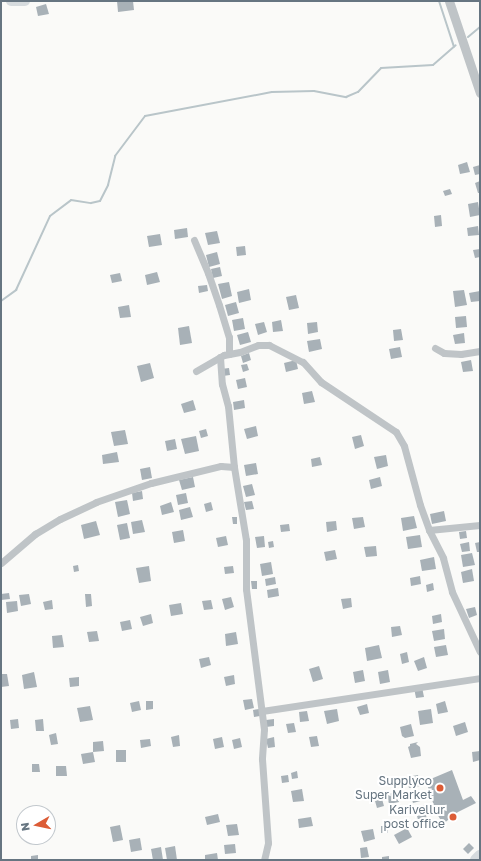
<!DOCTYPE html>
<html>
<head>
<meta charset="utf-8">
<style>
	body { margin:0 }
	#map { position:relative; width:481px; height:861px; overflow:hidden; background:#fafaf8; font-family:"Golos Text",sans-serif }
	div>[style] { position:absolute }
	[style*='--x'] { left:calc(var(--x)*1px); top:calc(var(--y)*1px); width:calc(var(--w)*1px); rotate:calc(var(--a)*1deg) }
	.stream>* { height:2px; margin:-1px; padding:0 1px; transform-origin:1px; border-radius:1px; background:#b9c5c9 }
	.building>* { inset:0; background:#a8b1b7 }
	.minor>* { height:7px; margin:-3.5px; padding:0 3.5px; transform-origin:3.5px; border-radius:3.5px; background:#bfc4c7 }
	.tertiary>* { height:9px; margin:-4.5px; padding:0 4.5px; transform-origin:4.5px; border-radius:4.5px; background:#bfc4c7 }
	.secondary>* { height:10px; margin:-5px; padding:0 5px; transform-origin:5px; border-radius:5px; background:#d6dbde }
	.trunk>* { height:12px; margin:-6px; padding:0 6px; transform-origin:6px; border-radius:6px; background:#d6dbde }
	.dots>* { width:11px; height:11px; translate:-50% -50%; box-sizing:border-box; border:2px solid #fff; border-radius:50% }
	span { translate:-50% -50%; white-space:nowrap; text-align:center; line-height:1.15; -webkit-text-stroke:4px #fff; paint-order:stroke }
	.poi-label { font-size:12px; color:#667581 }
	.right { translate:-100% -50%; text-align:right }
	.frame { position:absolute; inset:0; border:2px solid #667581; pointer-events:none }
	.north { position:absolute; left:16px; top:805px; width:40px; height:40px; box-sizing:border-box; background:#fff; border:1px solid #c2c8cd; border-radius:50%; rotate:261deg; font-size:11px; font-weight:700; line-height:16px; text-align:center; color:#667581 }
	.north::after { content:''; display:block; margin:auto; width:14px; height:18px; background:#dc5c36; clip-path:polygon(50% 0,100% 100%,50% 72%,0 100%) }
</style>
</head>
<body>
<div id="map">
	<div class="stream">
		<div style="--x:439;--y:1;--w:48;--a:71.9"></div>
		<div style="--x:468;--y:37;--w:16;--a:-40"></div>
		<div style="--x:1;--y:301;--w:19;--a:-36"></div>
		<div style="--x:16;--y:290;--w:81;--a:-65.3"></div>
		<div style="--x:50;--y:216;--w:26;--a:-37"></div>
		<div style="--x:71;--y:200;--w:20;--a:9"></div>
		<div style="--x:91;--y:203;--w:9;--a:-13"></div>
		<div style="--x:100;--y:201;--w:18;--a:-63"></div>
		<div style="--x:108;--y:185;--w:30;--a:-76"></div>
		<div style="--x:115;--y:156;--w:50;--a:-53.1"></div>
		<div style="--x:145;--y:116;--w:129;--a:-10.7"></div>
		<div style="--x:272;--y:92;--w:42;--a:-1.4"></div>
		<div style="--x:314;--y:91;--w:33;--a:11"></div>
		<div style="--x:346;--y:97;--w:13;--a:-23"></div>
		<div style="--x:358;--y:92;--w:33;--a:-46"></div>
		<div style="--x:381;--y:68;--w:52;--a:-3.3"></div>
		<div style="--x:433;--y:65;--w:30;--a:-41"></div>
	</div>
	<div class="building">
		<div style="clip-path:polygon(117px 1px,133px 1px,134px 10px,118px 12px)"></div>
		<div style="clip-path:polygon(46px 4px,49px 14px,38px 16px,36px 7px)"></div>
		<div style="clip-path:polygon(467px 162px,470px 172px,460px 174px,458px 165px)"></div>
		<div style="clip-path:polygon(480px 165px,480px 174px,475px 175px,473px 167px)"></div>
		<div style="clip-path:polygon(480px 181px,480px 193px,478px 193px,475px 183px)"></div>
		<div style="clip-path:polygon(450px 189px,452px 194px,445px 196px,443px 191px)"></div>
		<div style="clip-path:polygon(478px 202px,480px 215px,470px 217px,468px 204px)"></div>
		<div style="clip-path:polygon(441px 215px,442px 226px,435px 227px,434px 216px)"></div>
		<div style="clip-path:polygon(478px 226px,479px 235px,468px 236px,467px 228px)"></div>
		<div style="clip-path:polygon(187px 228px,188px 237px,175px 239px,174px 230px)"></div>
		<div style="clip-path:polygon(217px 231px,220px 243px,208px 245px,205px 233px)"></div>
		<div style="clip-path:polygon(160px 234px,162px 245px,149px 247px,147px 236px)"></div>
		<div style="clip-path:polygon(245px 246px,246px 255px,237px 256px,236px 247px)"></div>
		<div style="clip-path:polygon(480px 249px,480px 257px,475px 258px,473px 250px)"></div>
		<div style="clip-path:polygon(217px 252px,220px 264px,209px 267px,206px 255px)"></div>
		<div style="clip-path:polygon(220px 267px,222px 276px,213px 278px,211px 269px)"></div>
		<div style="clip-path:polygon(157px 272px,160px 282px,147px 285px,145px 275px)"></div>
		<div style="clip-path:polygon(120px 273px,122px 281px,112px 283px,110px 275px)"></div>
		<div style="clip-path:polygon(229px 282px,232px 296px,222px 299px,218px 284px)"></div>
		<div style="clip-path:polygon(207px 285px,208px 291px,199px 293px,198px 286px)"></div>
		<div style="clip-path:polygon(249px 289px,251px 300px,239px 303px,237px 292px)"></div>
		<div style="clip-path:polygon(464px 290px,467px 305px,455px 307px,453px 291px)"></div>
		<div style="clip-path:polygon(480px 291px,480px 301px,471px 302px,469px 293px)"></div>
		<div style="clip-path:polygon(296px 295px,299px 308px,289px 310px,286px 297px)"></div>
		<div style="clip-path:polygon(236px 302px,239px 313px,228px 316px,225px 305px)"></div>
		<div style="clip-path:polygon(129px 305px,131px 317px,120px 318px,118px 307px)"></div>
		<div style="clip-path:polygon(466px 316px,467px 327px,456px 328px,455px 317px)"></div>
		<div style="clip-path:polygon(243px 318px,245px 329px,234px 331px,232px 320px)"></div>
		<div style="clip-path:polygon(281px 320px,283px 331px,273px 332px,272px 322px)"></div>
		<div style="clip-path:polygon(264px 322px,267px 332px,258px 335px,255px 324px)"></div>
		<div style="clip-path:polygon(317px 322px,318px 332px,308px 334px,307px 323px)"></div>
		<div style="clip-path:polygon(189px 326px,192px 343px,180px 345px,178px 328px)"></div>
		<div style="clip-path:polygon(401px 329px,403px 340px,394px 341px,393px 330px)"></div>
		<div style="clip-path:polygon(248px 332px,251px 342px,240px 345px,237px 335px)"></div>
		<div style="clip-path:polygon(464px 333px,465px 343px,455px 344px,453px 335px)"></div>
		<div style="clip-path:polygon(320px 339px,322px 349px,309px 352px,307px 341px)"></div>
		<div style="clip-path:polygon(400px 347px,402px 357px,391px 359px,389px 349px)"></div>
		<div style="clip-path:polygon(249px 353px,251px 360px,243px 363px,241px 356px)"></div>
		<div style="clip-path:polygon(296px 360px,298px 369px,286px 372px,284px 363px)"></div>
		<div style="clip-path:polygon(471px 360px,473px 371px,463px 372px,461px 362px)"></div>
		<div style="clip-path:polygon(150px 363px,154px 378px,141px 382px,137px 366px)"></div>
		<div style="clip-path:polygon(247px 364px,249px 370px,243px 372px,241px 365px)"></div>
		<div style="clip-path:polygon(229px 368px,230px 375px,223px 376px,221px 369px)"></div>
		<div style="clip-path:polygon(245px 378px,247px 387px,238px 389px,236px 380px)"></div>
		<div style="clip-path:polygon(312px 391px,315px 402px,304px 404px,302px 393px)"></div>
		<div style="clip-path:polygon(193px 400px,196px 410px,184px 413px,181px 404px)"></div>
		<div style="clip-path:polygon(244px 400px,245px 408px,234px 410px,233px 402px)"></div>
		<div style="clip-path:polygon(256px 426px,258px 436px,247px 439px,244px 429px)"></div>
		<div style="clip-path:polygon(206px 429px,208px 436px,201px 438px,199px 431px)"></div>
		<div style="clip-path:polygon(125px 430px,128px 444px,114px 446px,111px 432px)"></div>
		<div style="clip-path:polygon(361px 435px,364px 446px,355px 449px,352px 437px)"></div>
		<div style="clip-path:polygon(196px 436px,199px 451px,185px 454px,181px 439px)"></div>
		<div style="clip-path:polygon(175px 439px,177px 449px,167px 451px,165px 441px)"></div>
		<div style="clip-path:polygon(117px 452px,119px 462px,103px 464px,102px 455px)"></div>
		<div style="clip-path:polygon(386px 455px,388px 466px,377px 469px,374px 457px)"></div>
		<div style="clip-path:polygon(320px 457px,322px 465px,312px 467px,311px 459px)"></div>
		<div style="clip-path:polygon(256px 463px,258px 474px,246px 476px,244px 465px)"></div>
		<div style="clip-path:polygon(150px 467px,152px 478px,142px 480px,140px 469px)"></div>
		<div style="clip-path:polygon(193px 477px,195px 487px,182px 490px,179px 480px)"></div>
		<div style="clip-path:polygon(380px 477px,382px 486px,371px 489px,369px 480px)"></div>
		<div style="clip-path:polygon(252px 484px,255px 495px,246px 497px,243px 486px)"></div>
		<div style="clip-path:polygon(142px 491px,143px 499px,133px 501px,132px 493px)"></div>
		<div style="clip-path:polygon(186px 493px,188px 503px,178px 505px,176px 495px)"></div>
		<div style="clip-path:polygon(127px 500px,130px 514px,118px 517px,115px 502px)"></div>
		<div style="clip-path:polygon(252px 501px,254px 509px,246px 510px,244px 502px)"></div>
		<div style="clip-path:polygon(171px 502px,174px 512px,162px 515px,160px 506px)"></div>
		<div style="clip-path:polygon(211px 502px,213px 510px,206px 512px,204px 504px)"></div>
		<div style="clip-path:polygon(190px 507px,193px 517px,181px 520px,179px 510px)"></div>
		<div style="clip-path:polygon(444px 511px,446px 521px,432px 524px,430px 514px)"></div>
		<div style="clip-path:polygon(414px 516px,417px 528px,403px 531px,401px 518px)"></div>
		<div style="clip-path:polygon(232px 517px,237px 517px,237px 524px,233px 524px)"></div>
		<div style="clip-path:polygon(363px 517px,365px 527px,354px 529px,352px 518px)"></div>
		<div style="clip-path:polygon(142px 520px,145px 532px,133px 534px,131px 522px)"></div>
		<div style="clip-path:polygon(96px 521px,100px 535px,84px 539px,81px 525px)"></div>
		<div style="clip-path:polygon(336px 521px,337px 530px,327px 532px,326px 522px)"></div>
		<div style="clip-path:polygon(127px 523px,130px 538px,120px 540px,117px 525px)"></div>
		<div style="clip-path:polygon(289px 524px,290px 531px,281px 532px,280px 525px)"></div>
		<div style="clip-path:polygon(183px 530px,185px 541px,174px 543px,172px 532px)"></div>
		<div style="clip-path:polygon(466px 531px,467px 538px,460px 539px,459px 532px)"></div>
		<div style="clip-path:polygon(420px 535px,422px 547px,408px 549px,406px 537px)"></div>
		<div style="clip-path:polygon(226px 536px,228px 545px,218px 547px,216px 538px)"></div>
		<div style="clip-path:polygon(264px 536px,265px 547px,257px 548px,255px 537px)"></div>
		<div style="clip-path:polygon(273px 541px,274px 547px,269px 548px,268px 542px)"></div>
		<div style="clip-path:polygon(469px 542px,470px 551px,462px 552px,460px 544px)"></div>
		<div style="clip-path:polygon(480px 542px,480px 552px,477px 552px,475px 543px)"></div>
		<div style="clip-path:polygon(376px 546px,377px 556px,366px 557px,364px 547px)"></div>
		<div style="clip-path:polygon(335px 550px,337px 559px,326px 561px,324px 552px)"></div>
		<div style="clip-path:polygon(472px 553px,475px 565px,463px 567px,461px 555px)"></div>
		<div style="clip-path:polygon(434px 557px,436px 569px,422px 571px,420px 560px)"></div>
		<div style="clip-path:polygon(271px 562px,273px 574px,262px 576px,260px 564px)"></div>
		<div style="clip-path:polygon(78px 565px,79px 571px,74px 572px,73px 566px)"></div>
		<div style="clip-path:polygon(149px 566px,151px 581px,139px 583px,136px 568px)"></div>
		<div style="clip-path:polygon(233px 566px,234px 573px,225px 574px,224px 567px)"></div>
		<div style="clip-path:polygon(472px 569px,474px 581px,463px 583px,461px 572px)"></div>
		<div style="clip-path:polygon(420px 576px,421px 584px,411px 586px,410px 578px)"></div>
		<div style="clip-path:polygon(275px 577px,276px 584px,266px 586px,265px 579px)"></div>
		<div style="clip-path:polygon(251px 581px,257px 581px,257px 589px,252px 589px)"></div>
		<div style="clip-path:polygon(433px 583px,434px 590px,427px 592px,426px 585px)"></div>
		<div style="clip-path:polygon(278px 588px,279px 596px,268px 598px,267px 590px)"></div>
		<div style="clip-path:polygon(9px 593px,10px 599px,1px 600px,1px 594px)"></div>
		<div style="clip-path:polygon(29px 594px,31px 604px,21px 606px,19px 595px)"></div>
		<div style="clip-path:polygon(85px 594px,91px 594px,92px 606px,86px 607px)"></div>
		<div style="clip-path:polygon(231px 597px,234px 607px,225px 610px,222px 599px)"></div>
		<div style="clip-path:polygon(351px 598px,352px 607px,343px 609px,341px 599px)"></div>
		<div style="clip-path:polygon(52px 600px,53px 609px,45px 610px,43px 602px)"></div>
		<div style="clip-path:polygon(211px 600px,213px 609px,204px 610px,202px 601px)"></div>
		<div style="clip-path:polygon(17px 601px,18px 611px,7px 613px,6px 602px)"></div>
		<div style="clip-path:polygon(181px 603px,183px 614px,171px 616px,169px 605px)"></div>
		<div style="clip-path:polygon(475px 607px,477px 615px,469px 618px,466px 609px)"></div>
		<div style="clip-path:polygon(151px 614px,153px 623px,143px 626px,140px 617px)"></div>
		<div style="clip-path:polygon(441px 614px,442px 622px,433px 624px,432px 616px)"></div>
		<div style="clip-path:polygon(130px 620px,132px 629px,122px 631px,120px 622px)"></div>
		<div style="clip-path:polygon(400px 626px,402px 635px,392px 637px,391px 627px)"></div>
		<div style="clip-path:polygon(444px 629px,445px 639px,434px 641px,432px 631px)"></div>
		<div style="clip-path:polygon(97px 631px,99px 641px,89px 642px,87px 632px)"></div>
		<div style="clip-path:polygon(236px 632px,238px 644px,226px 646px,225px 634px)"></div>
		<div style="clip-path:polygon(62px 635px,64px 647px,53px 648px,52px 636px)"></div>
		<div style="clip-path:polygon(379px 645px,382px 658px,367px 661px,365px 648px)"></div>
		<div style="clip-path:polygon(446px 645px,448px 655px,436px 657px,434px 647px)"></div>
		<div style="clip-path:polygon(407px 652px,409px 662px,402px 664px,400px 654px)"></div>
		<div style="clip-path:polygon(209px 657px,211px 665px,201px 668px,199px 659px)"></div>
		<div style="clip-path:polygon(424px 657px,427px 668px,418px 671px,414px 661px)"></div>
		<div style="clip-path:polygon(319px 666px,323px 679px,313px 682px,309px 669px)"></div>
		<div style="clip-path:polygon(363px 670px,365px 681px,355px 683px,353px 672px)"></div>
		<div style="clip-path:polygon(388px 670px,390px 682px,380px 684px,378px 672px)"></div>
		<div style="clip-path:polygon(34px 672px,37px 687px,24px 689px,22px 675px)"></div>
		<div style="clip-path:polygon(1px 674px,7px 674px,9px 686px,1px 687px)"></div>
		<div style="clip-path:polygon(234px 675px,235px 684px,226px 686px,224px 677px)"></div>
		<div style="clip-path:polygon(79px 677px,79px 686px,70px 687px,69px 678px)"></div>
		<div style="clip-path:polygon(422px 687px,424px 697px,416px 698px,414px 688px)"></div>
		<div style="clip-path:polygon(252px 699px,254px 708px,245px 710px,243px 700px)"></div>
		<div style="clip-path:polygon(139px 701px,141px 710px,132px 712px,130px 703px)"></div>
		<div style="clip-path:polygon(146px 701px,153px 701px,153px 709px,146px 710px)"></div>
		<div style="clip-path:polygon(445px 701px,448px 712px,438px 714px,436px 704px)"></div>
		<div style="clip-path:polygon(367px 704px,369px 713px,360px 715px,357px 707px)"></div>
		<div style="clip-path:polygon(90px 706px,93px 720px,80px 722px,77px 708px)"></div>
		<div style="clip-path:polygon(259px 709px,260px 716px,254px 717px,253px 710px)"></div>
		<div style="clip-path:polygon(337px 709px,339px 721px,327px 724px,324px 711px)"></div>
		<div style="clip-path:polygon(431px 709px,433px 723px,420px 725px,418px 711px)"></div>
		<div style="clip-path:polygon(307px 711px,309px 721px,300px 722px,299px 712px)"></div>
		<div style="clip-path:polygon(18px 719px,19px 728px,11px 729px,10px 720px)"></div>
		<div style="clip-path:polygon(43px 719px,44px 731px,36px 731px,35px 720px)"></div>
		<div style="clip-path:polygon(274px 719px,274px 726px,266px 727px,266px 720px)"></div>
		<div style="clip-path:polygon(465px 722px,468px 732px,456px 736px,453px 726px)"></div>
		<div style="clip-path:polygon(294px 723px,296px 732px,288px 733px,286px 724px)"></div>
		<div style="clip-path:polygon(411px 724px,414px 736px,405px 738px,402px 736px,400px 727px)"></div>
		<div style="clip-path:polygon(56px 733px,58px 744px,51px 745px,49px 735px)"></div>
		<div style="clip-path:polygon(179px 735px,180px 746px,173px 747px,171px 737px)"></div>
		<div style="clip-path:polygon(317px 736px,319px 746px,311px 747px,309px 737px)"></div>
		<div style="clip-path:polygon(222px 737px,224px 747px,215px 749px,213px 739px)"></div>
		<div style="clip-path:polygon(274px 737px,275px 747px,268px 748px,266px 739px)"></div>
		<div style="clip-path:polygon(240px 738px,242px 747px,234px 749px,232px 740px)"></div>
		<div style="clip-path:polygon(150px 739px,151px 746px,141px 748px,140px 740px)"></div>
		<div style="clip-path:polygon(103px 741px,104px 751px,93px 752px,93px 742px)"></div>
		<div style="clip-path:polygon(418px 742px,416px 744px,420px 747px,421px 756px,411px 758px,408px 747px,410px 746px,410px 744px)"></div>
		<div style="clip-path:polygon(116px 750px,126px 750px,126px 762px,116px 762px)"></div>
		<div style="clip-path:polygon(480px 751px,480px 760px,473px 762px,472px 752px)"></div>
		<div style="clip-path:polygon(93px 752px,95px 762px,83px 764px,81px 754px)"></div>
		<div style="clip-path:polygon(32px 764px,39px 764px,40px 772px,32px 772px)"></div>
		<div style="clip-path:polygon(56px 766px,66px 766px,67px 776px,56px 776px)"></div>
		<div style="clip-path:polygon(452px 770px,463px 800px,471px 796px,476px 803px,458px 812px,443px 824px,436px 812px,426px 781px)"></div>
		<div style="clip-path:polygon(297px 771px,298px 778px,292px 779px,291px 773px)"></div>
		<div style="clip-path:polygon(288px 775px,289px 782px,282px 783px,281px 776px)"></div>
		<div style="clip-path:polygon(418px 775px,420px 786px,409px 788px,407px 777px)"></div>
		<div style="clip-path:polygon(302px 789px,304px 801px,293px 802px,291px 791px)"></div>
		<div style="clip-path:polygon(396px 792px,399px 802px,389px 804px,387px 794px)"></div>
		<div style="clip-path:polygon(422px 793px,424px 800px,413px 803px,411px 796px)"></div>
		<div style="clip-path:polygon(382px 799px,384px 806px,377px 808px,375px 801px)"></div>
		<div style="clip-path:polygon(424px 805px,425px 811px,420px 812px,419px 806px)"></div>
		<div style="clip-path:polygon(218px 814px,220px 822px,207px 825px,205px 817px)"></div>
		<div style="clip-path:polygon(426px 814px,427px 822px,419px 823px,417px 816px)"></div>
		<div style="clip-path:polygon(311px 817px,313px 826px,299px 828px,298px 819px)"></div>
		<div style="clip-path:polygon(237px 824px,239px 835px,228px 836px,226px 825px)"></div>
		<div style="clip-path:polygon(120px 825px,123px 840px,113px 842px,110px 827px)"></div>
		<div style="clip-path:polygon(381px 826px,388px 826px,388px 833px,381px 833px)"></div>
		<div style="clip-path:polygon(407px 828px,412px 837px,399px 844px,394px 835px)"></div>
		<div style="clip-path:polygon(373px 829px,375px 839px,364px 842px,361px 831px)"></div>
		<div style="clip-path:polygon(140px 838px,142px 850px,131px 852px,129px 840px)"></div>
		<div style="clip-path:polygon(469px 843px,474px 848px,468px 854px,463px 849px)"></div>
		<div style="clip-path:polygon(235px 844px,236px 853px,225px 854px,224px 845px)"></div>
		<div style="clip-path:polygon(175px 846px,177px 860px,167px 860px,165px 848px)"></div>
		<div style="clip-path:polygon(161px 847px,163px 860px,153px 860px,151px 849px)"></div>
		<div style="clip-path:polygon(367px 847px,369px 857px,361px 858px,360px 848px)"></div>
		<div style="clip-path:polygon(217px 853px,218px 860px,205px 860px,205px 855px)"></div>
		<div style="clip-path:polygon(38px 855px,38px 860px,31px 860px,31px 856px)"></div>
		<div style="clip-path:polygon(389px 856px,389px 860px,382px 860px,382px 857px)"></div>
	</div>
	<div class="minor">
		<div style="--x:194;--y:240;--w:36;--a:67"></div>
		<div style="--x:208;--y:273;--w:34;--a:71"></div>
		<div style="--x:219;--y:305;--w:34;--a:73"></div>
		<div style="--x:229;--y:337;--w:17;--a:90"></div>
		<div style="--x:435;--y:348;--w:10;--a:29"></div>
		<div style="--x:444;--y:353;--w:17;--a:3"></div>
		<div style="--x:461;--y:354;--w:19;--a:-9"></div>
		<div style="--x:220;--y:357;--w:27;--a:86"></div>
		<div style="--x:222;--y:384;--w:23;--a:75"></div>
		<div style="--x:228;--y:406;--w:61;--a:84.4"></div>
		<div style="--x:196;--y:371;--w:32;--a:-30"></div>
		<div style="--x:224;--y:355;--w:16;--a:-11"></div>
		<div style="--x:240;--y:352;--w:19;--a:-21"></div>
		<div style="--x:258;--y:345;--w:11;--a:0"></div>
		<div style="--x:269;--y:345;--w:38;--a:27"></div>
		<div style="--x:303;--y:362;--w:27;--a:48"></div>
		<div style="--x:321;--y:382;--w:90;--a:33.7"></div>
		<div style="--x:396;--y:432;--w:16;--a:60"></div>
		<div style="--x:404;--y:446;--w:61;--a:74.8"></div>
		<div style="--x:420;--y:505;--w:27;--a:70"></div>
		<div style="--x:429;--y:530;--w:31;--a:63"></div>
		<div style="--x:443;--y:558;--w:35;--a:75"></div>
		<div style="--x:452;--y:592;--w:66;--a:65"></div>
		<div style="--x:429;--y:530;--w:51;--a:-5.6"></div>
		<div style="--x:1;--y:563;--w:45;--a:-40.5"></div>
		<div style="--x:35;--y:534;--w:29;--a:-31"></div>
		<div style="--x:60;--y:519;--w:40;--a:-25"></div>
		<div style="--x:96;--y:502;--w:58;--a:-19.1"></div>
		<div style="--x:151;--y:483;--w:72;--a:-13.7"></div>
		<div style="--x:221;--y:466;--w:13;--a:4"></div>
		<div style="--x:234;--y:467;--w:74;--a:80.7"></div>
		<div style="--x:246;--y:540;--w:49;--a:90"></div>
		<div style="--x:246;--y:589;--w:141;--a:82.7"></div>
		<div style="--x:264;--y:729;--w:30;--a:94"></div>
		<div style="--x:262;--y:759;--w:84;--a:85.9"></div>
		<div style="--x:268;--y:843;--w:17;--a:103"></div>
		<div style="--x:262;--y:711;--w:220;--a:-8.6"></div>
	</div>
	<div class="tertiary">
		<div style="--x:449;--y:1;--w:97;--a:71.4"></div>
	</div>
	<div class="secondary">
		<div style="--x:11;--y:1;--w:14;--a:0"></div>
	</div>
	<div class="trunk">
		<div style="--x:476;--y:860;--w:6;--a:-45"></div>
	</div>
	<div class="dots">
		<div style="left:440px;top:788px;background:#dc5c36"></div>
		<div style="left:453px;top:817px;background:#dc5c36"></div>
	</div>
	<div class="poi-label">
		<span class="right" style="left:432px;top:788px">Supplyco<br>Super Market</span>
		<span class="right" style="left:445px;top:817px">Karivellur<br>post office</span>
	</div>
	<div class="frame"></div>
	<div class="north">N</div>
</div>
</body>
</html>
